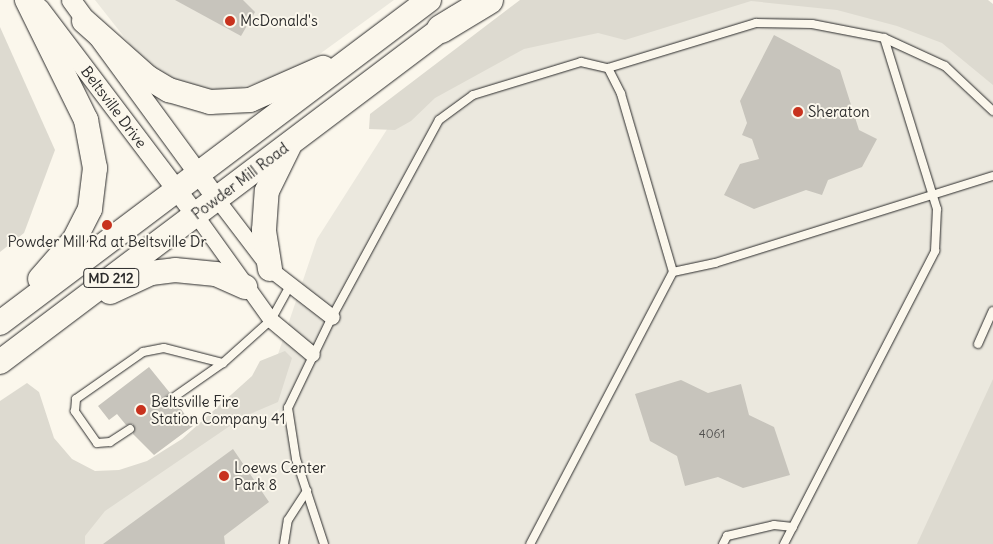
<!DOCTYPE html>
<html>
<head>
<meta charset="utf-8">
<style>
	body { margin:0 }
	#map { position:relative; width:993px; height:544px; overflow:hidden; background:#fbf7ec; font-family:Delius,sans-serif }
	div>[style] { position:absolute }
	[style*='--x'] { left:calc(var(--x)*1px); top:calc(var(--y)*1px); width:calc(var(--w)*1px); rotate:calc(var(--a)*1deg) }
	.built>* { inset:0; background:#ebe8de }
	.green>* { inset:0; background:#dddad0 }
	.building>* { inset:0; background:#c7c4bc }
	.roads { filter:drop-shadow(0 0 1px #2b2b2b) drop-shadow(0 0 1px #2b2b2b) }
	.service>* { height:8px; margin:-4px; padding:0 4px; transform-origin:4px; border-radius:4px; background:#fbf7ec }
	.minor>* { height:15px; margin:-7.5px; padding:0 7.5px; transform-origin:7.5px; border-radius:7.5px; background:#fbf7ec }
	.tertiary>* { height:19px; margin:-9.5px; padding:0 9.5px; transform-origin:9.5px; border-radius:9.5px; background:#fbf7ec }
	.primary>* { height:24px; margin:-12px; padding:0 12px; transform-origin:12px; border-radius:12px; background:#fbf7ec }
	.motorway>* { height:28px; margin:-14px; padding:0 14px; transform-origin:14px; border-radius:14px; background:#fbf7ec }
	.dots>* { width:14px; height:14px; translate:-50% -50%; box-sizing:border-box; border:2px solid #fbf7ec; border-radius:50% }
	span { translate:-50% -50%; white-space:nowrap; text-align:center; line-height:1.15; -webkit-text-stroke:4px #fbf7ec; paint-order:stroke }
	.number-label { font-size:12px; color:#52514f }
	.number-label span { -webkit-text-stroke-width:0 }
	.shield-label span { padding:1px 4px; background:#fbf7ec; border:1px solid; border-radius:4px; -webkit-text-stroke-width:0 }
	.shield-label { font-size:14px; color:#2b2b2b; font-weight:700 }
	.poi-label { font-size:15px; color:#2b2b2b }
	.left { translate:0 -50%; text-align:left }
	.street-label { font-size:15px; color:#2b2b2b }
</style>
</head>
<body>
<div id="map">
	<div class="built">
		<div style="clip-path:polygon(95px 0,394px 0,295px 72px,220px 93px,185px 84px,147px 66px)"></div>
		<div style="clip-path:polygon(573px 0,955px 0,993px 36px,993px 416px,933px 544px,48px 544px,200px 432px,276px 360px,317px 239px,400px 109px)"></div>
	</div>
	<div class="green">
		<div style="clip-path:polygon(520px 0,988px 0,993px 4px,993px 85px,942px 43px,897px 26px,837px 10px,751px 1px,625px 40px,598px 33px,524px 49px,435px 98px,411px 121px,395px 130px,369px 129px,370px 114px)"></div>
		<div style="clip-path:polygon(0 27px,55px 150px,24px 233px,0 252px)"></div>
		<div style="clip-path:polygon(285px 351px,292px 358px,278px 402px,243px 417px,105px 511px,85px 536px,85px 544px,0 544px,0 401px,27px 383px,39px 392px,54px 438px,72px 459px,95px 471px,119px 470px,147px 461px,182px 439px,252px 376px,260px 361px)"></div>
		<div style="clip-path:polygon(993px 379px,993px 544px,917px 544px)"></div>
	</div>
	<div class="building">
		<div style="clip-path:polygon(175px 0,243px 0,255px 12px,241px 36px)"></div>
		<div style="clip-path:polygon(774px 35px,840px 70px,859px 130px,877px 139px,862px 167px,828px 180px,822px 195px,806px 190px,754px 209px,724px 195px,740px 164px,759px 159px,752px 139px,742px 135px,747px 123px,740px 101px)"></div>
		<div style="clip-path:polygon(149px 367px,170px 393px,162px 399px,163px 406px,176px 402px,193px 426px,154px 455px,133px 434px,133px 424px,126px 425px,117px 414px,109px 420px,98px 406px)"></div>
		<div style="clip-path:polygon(681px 380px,708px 393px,741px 384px,749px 415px,774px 427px,790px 475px,743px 488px,718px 477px,685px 486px,677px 456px,650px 441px,635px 394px)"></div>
		<div style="clip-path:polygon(233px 449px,269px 502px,224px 536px,225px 544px,103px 544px)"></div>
	</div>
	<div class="roads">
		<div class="service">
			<div style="--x:608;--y:68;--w:155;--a:-16.9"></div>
			<div style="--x:756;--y:23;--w:56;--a:1"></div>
			<div style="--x:812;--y:24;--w:73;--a:11"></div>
			<div style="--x:884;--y:38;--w:67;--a:24.7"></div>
			<div style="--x:945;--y:66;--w:66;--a:43.2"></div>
			<div style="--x:673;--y:272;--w:43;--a:-12.1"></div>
			<div style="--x:715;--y:263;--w:291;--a:-17.4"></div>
			<div style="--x:978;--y:344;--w:36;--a:-66"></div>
			<div style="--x:167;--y:402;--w:68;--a:-34.9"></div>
			<div style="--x:223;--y:363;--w:64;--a:-41.9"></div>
			<div style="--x:271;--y:320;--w:37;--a:-61"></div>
			<div style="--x:130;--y:429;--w:24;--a:147"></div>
			<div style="--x:110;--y:442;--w:13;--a:176"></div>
			<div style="--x:97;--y:443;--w:39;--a:-125"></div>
			<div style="--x:75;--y:411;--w:12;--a:-85"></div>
			<div style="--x:76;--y:399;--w:82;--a:-35"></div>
			<div style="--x:143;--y:352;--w:21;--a:-11"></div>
			<div style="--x:164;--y:348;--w:61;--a:14.3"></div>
			<div style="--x:284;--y:544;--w:24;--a:-81"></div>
			<div style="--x:288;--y:520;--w:35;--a:-57"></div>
			<div style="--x:324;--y:544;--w:89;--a:-108.2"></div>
			<div style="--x:296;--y:459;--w:52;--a:-98.9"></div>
			<div style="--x:288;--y:408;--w:101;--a:-64.2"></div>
			<div style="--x:332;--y:317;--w:224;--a:-61.5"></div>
			<div style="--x:439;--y:120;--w:42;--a:-36.3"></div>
			<div style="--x:473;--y:95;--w:113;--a:-17"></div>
			<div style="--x:581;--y:62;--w:28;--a:13"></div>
			<div style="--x:608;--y:68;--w:29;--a:63"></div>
			<div style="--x:621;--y:94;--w:185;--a:73.7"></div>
			<div style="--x:673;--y:272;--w:307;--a:117.7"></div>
			<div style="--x:723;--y:544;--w:9;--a:-63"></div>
			<div style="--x:727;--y:536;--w:48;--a:-13.2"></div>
			<div style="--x:774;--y:525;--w:19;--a:6"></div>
			<div style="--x:784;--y:544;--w:330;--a:-62.7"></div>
			<div style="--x:935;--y:251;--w:42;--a:-87.3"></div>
			<div style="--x:937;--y:209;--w:179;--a:-107.2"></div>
		</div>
		<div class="minor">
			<div style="--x:216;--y:198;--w:89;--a:52.7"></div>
			<div style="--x:270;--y:269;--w:78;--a:37.7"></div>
			<div style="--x:195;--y:214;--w:130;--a:54.4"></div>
			<div style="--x:271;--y:320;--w:53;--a:39.7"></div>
		</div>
		<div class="tertiary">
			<div style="--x:71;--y:0;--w:245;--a:53.8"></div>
			<div style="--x:39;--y:8;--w:258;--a:52.9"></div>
		</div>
		<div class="primary">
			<div style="--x:27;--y:0;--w:134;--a:63.8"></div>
			<div style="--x:86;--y:120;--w:49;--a:79.4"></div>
			<div style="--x:95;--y:168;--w:41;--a:97"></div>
			<div style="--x:90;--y:209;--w:34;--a:117"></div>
			<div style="--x:75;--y:239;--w:53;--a:131.2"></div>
			<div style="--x:84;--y:21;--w:84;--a:41.6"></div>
			<div style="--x:147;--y:77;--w:26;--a:31"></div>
			<div style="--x:169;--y:90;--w:43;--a:16.3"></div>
			<div style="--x:210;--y:102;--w:40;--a:-2.9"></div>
			<div style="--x:250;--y:100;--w:80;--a:-23.7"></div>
			<div style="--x:270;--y:269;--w:39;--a:-99"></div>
			<div style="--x:264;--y:230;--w:39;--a:-86"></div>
			<div style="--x:267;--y:191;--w:50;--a:-63.9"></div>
			<div style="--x:110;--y:292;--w:45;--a:-24.9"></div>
			<div style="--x:151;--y:273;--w:24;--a:-7"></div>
			<div style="--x:175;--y:270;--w:41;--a:5.6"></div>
			<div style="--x:216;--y:274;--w:32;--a:24"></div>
			<div style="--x:0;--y:323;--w:537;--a:-36.98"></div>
			<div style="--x:0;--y:362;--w:571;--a:-37.03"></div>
		</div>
		<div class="motorway">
			<div style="--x:441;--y:29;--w:56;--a:-31.1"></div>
		</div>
	</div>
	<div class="dots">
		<div style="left:230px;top:21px;background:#c8321e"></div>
		<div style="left:798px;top:112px;background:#c8321e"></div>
		<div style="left:107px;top:225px;background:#c8321e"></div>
		<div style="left:141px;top:410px;background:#c8321e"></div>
		<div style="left:224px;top:476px;background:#c8321e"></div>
	</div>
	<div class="number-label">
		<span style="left:712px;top:434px">4061</span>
	</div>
	<div class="shield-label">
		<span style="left:111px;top:278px">MD 212</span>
	</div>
	<div class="poi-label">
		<span class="left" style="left:240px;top:21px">McDonald's</span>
		<span class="left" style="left:808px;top:112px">Sheraton</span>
		<span style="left:107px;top:242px">Powder Mill Rd at Beltsville Dr</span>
		<span class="left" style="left:151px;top:410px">Beltsville Fire<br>Station Company 41</span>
		<span class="left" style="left:234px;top:476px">Loews Center<br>Park 8</span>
	</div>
	<div class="street-label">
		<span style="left:114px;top:107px;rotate:53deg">Beltsville Drive</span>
		<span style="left:240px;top:181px;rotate:-37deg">Powder Mill Road</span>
	</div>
</div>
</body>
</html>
